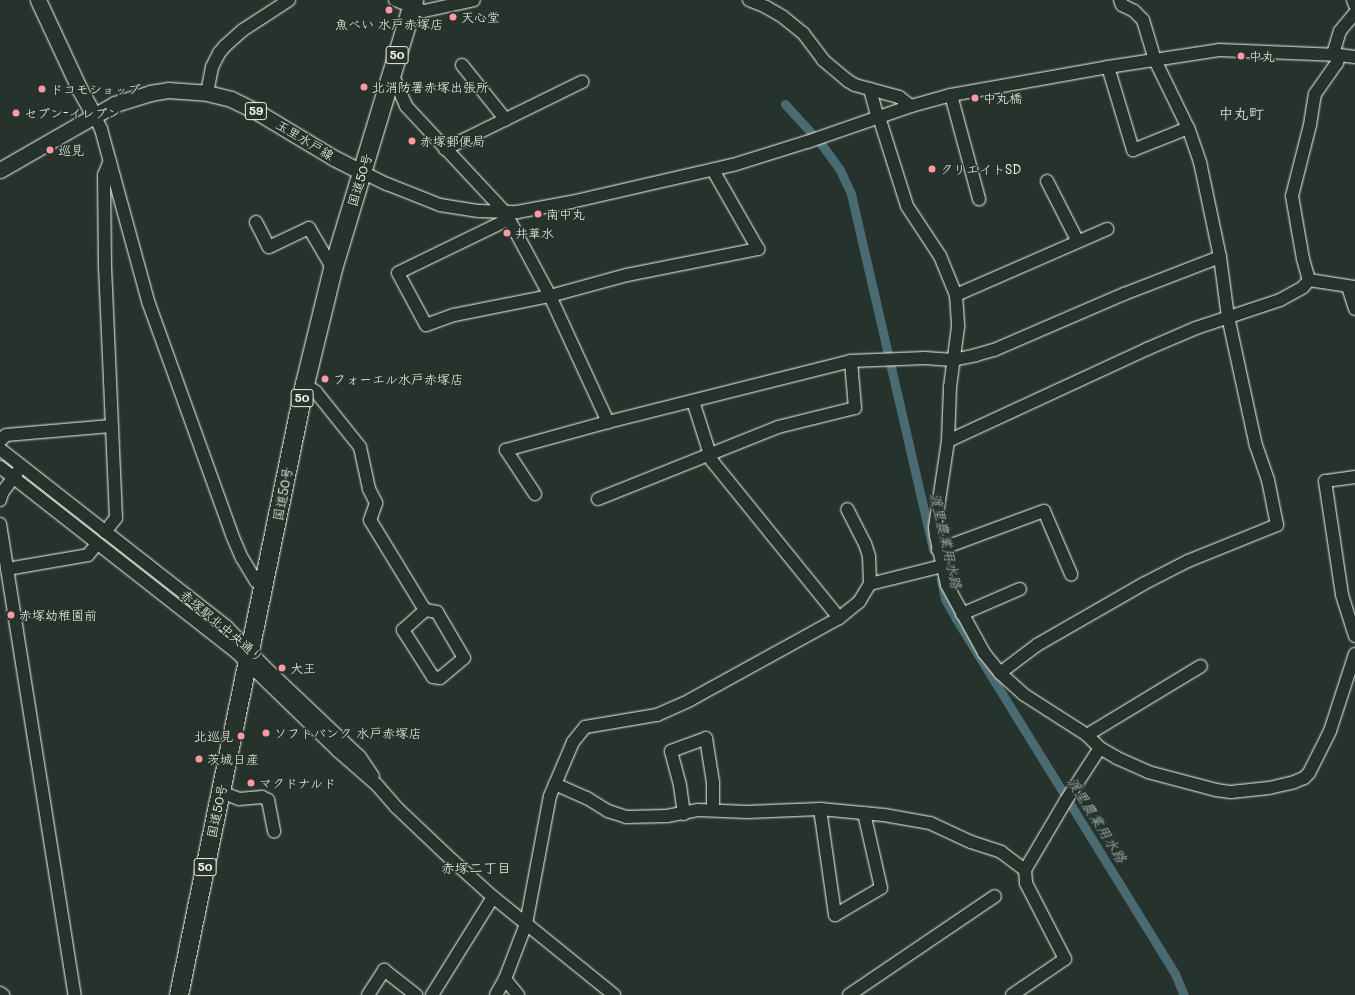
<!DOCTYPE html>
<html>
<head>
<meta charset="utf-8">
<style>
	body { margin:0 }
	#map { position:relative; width:1355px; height:995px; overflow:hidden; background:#26332d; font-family:Mali,"Klee One",sans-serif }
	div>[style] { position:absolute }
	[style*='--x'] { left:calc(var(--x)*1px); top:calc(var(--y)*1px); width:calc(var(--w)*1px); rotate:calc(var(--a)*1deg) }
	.canal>* { height:9px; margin:-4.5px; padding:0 4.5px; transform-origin:4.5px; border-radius:4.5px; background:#4a6b71 }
	.roads { filter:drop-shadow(0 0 1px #f4f1e8) drop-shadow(0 0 1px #f4f1e8) }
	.minor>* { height:12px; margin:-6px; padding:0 6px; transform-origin:6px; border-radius:6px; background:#26332d }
	.major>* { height:15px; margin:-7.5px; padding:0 7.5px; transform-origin:7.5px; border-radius:7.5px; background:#26332d }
	.highway>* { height:18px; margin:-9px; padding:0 9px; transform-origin:9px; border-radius:9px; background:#26332d }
	.dots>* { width:11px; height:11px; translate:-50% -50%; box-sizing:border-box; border:2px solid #26332d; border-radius:50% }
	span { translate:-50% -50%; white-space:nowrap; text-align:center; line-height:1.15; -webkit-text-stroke:3px #26332d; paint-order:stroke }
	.shield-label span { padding:1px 3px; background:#26332d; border:1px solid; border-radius:3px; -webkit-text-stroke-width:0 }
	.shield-label { font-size:12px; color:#f4f1e8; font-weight:700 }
	.poi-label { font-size:13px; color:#f4f1e8 }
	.left { translate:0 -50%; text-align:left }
	.right { translate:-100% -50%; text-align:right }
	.street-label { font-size:13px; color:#f4f1e8 }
	.water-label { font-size:14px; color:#b0bbb8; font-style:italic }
	.neighbourhood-label { font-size:14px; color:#f4f1e8 }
	.quarter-label { font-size:15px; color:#f4f1e8 }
</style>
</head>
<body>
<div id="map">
	<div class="canal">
		<div style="--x:785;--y:104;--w:55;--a:47.9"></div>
		<div style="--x:822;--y:145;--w:31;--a:54"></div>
		<div style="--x:840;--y:170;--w:26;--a:65"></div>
		<div style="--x:851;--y:194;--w:365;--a:77"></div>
		<div style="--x:941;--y:580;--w:19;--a:78"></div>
		<div style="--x:945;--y:599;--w:23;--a:61"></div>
		<div style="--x:956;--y:619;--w:417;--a:58.3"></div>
		<div style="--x:1175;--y:974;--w:23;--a:67"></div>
	</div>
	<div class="roads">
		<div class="minor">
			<div style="--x:395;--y:0;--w:31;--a:21"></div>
			<div style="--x:424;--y:11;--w:51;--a:-12.4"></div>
			<div style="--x:749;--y:0;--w:18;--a:22"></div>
			<div style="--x:766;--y:7;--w:20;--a:30"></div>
			<div style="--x:783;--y:17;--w:26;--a:39"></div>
			<div style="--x:803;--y:33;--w:34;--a:53"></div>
			<div style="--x:823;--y:60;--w:33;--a:40"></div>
			<div style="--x:848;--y:81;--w:8;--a:30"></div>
			<div style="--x:855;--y:85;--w:46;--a:15.3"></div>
			<div style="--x:899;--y:97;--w:15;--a:37"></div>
			<div style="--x:1353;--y:0;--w:5;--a:68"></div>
			<div style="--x:1333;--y:54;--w:24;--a:-73"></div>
			<div style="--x:1340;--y:31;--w:23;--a:-50"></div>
			<div style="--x:462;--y:65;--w:70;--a:51.3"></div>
			<div style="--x:1108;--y:67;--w:87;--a:73.2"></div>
			<div style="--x:1133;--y:150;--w:59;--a:-21.8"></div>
			<div style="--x:392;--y:74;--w:35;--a:66"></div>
			<div style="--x:406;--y:106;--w:145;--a:47"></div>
			<div style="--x:505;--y:212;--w:95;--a:61.8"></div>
			<div style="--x:550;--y:296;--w:139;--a:65.3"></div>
			<div style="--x:870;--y:89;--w:24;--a:75"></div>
			<div style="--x:876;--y:112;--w:6;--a:59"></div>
			<div style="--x:879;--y:117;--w:93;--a:72.5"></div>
			<div style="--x:907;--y:206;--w:60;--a:56.6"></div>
			<div style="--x:940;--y:256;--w:42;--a:67.7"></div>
			<div style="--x:956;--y:295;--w:32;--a:86"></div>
			<div style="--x:958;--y:327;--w:61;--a:97.6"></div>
			<div style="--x:950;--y:387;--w:54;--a:92.1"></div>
			<div style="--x:948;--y:441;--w:87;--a:98.6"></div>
			<div style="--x:935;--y:527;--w:9;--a:84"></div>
			<div style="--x:936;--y:536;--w:50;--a:77.3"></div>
			<div style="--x:947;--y:585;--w:77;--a:61.4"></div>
			<div style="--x:984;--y:653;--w:26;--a:51"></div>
			<div style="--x:1000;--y:673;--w:31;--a:42"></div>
			<div style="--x:1023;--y:694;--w:76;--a:32.6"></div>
			<div style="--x:1087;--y:735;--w:18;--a:45"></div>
			<div style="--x:1100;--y:748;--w:20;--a:30"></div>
			<div style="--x:1117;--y:758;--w:34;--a:24"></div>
			<div style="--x:1148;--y:772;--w:70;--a:14.8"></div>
			<div style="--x:1216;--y:790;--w:15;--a:8"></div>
			<div style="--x:1231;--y:792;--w:38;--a:-6"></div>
			<div style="--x:1269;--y:788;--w:26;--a:-13"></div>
			<div style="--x:1294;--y:782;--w:11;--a:-22"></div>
			<div style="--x:1304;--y:778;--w:7;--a:-45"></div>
			<div style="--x:1309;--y:773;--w:47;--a:-63.4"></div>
			<div style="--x:1330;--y:731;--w:81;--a:-72"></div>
			<div style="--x:207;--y:93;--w:26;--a:-79"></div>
			<div style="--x:212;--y:67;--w:16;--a:-63"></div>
			<div style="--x:219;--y:53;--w:9;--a:-49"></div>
			<div style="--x:225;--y:46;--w:24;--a:-42"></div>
			<div style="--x:243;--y:30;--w:55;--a:-33.1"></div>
			<div style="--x:951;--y:95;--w:108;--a:74.9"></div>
			<div style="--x:94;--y:115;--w:16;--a:63"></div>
			<div style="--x:101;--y:129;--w:181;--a:74.7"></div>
			<div style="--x:149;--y:304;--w:245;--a:70.2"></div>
			<div style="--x:232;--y:535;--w:25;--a:67"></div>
			<div style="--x:242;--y:558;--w:27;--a:59"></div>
			<div style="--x:256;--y:581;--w:9;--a:13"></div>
			<div style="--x:445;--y:149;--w:153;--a:-26.1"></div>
			<div style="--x:362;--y:172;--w:28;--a:26"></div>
			<div style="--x:387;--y:184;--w:57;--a:21.6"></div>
			<div style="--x:440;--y:205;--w:39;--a:9"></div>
			<div style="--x:479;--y:211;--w:38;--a:2"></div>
			<div style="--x:517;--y:212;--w:55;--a:-10.5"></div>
			<div style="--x:571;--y:202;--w:166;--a:-12.9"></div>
			<div style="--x:733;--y:165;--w:77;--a:-17.3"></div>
			<div style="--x:807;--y:142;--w:110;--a:-19.1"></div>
			<div style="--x:911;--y:106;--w:41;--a:-15.4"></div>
			<div style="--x:951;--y:95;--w:159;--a:-10.1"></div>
			<div style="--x:1108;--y:67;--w:112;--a:-8.7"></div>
			<div style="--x:1219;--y:50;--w:120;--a:2.4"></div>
			<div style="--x:1339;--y:55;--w:16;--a:7"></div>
			<div style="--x:1047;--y:181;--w:66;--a:63"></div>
			<div style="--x:509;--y:219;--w:123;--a:154.1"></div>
			<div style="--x:398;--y:273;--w:59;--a:61.7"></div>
			<div style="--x:426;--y:325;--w:30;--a:-20"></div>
			<div style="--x:454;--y:315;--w:98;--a:-11.2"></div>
			<div style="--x:550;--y:296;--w:80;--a:-15.3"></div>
			<div style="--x:627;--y:275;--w:134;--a:-11.2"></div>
			<div style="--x:758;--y:249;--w:91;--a:-119.7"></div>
			<div style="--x:256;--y:222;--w:28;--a:63"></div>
			<div style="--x:269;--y:247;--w:44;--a:-25.4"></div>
			<div style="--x:309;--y:228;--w:48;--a:59.7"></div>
			<div style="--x:1309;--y:280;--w:22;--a:-106"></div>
			<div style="--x:1303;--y:259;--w:64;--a:-99.9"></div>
			<div style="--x:1292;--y:196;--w:73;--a:-75.8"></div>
			<div style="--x:1310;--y:125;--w:31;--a:-81"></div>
			<div style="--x:1315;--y:94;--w:38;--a:-55"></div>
			<div style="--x:1337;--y:63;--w:8;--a:-76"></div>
			<div style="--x:1309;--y:280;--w:47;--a:8.7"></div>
			<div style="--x:1348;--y:287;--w:23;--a:72"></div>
			<div style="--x:956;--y:295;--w:165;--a:-23.6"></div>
			<div style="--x:305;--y:384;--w:14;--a:36"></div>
			<div style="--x:316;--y:392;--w:70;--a:51.3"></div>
			<div style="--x:360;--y:447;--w:43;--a:77.9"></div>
			<div style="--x:369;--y:489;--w:16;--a:63"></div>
			<div style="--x:376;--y:503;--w:18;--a:109"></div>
			<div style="--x:370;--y:520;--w:105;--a:58.6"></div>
			<div style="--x:425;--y:610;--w:12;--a:9"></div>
			<div style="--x:437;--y:612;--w:53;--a:59.6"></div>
			<div style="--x:464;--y:658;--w:31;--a:140"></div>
			<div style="--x:440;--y:678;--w:7;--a:-172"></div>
			<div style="--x:433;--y:677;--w:56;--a:-122.6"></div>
			<div style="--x:403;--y:630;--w:30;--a:-42"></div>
			<div style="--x:693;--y:401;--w:63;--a:72.4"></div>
			<div style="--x:712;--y:461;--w:202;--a:51"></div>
			<div style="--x:0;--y:441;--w:8;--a:-45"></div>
			<div style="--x:6;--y:435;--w:105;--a:-4.9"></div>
			<div style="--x:948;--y:441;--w:219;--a:-24.8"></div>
			<div style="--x:1147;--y:349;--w:53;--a:-23.2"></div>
			<div style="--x:1196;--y:328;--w:89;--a:-18.4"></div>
			<div style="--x:1280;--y:300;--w:26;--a:-29"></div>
			<div style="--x:1303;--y:287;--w:9;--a:-49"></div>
			<div style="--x:0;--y:449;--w:287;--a:38.1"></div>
			<div style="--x:226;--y:626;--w:55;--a:46.5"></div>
			<div style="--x:264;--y:666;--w:132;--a:43.5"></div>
			<div style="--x:360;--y:757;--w:23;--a:56"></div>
			<div style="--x:0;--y:467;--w:301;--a:38.1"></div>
			<div style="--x:237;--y:653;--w:141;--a:44.1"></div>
			<div style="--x:338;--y:751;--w:52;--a:41.1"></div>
			<div style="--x:377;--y:785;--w:29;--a:49"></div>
			<div style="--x:396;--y:807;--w:79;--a:43.5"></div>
			<div style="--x:453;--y:861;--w:54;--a:42"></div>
			<div style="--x:493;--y:897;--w:156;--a:39"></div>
			<div style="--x:1355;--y:477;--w:30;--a:172"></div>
			<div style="--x:1325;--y:481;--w:115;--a:81.5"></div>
			<div style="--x:1342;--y:595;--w:43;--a:72.4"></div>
			<div style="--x:535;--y:494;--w:53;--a:-123.4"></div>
			<div style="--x:506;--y:450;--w:106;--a:-15.4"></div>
			<div style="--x:608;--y:422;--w:251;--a:-14.1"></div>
			<div style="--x:851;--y:361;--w:74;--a:-2.3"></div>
			<div style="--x:925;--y:358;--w:28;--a:4"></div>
			<div style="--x:953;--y:360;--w:24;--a:-12"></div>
			<div style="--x:976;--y:355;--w:19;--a:-16"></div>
			<div style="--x:994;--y:350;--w:142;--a:-23.3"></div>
			<div style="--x:1124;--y:294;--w:103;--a:-21.1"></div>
			<div style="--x:598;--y:499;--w:194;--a:-21.8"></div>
			<div style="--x:778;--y:427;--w:79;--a:-13.9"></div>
			<div style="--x:855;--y:408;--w:47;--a:-94.9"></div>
			<div style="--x:0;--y:500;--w:7;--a:-74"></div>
			<div style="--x:2;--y:493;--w:26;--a:-54"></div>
			<div style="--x:0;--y:524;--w:477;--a:81"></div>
			<div style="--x:105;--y:532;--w:18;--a:-52"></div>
			<div style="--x:116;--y:518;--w:250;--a:-92.5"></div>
			<div style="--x:105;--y:268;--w:93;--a:-90.6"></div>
			<div style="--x:104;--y:175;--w:15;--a:-67"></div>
			<div style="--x:938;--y:550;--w:113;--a:-20.2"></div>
			<div style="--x:1044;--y:511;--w:69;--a:66.8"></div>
			<div style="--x:7;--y:569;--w:82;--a:-9.8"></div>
			<div style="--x:88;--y:555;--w:14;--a:-51"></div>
			<div style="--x:870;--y:584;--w:74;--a:-14"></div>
			<div style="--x:962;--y:614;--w:63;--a:-23.3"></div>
			<div style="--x:1000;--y:673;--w:46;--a:-37.1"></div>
			<div style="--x:1037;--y:645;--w:122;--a:-29.9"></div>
			<div style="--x:1143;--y:584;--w:51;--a:-27.1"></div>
			<div style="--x:1188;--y:561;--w:96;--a:-22"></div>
			<div style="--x:1277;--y:525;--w:46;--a:-101.3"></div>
			<div style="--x:1268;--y:480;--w:36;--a:-109"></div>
			<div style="--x:1256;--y:446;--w:132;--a:-102.2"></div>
			<div style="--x:1228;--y:317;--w:61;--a:-97.6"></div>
			<div style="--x:1220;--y:257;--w:97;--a:-101.9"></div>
			<div style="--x:1200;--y:162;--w:36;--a:-109"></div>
			<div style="--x:1188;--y:128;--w:76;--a:-115.9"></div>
			<div style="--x:1155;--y:60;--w:42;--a:-106.7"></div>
			<div style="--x:1143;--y:20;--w:13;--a:-135"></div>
			<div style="--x:1134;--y:11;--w:13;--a:-153"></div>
			<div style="--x:1122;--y:5;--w:5;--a:-112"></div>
			<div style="--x:1087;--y:735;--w:133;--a:-31.2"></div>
			<div style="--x:555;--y:784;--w:35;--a:24"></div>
			<div style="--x:587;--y:798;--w:25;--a:32"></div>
			<div style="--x:608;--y:811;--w:19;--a:18"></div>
			<div style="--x:626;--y:817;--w:41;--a:-1.4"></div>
			<div style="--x:667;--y:816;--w:32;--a:-11"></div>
			<div style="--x:698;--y:810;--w:49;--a:2.3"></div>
			<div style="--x:747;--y:812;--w:73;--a:-2.4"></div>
			<div style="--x:820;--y:809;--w:64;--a:5.4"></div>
			<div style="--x:884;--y:815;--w:47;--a:9.9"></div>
			<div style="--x:930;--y:823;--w:45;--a:24.9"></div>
			<div style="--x:971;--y:842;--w:32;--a:18"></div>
			<div style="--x:1001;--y:852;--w:30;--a:37"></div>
			<div style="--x:221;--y:792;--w:19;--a:21"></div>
			<div style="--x:239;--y:799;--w:23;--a:-5"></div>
			<div style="--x:262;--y:797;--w:7;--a:27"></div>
			<div style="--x:268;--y:800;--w:32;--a:79"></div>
			<div style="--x:820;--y:809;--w:107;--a:81.9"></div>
			<div style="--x:835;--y:915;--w:53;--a:-30.4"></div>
			<div style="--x:881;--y:888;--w:77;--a:-102.8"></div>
			<div style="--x:684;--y:814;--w:29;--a:-98"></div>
			<div style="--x:680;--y:785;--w:35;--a:-105"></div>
			<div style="--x:671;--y:751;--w:37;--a:-20"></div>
			<div style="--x:706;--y:738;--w:45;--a:81"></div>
			<div style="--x:713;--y:782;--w:28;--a:90"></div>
			<div style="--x:505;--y:979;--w:21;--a:51"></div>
			<div style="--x:0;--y:993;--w:4;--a:34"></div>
			<div style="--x:368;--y:995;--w:30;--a:-57"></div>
			<div style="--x:384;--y:970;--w:41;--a:38"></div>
			<div style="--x:432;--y:995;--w:115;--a:-58.1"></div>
			<div style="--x:496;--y:995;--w:18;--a:-61"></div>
			<div style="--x:505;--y:979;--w:59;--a:-69.1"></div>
			<div style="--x:526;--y:924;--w:130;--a:-79.4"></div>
			<div style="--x:550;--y:796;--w:59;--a:-66.9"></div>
			<div style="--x:573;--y:742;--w:19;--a:-51"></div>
			<div style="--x:585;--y:727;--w:73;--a:-9.5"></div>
			<div style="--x:657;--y:715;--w:36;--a:-24"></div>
			<div style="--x:690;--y:700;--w:170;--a:-28.8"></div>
			<div style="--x:839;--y:618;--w:26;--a:-39"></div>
			<div style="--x:859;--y:602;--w:21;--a:-59"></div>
			<div style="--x:870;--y:584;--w:28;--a:-92"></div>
			<div style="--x:869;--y:556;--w:13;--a:-108"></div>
			<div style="--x:865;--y:544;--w:39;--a:-117"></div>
			<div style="--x:849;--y:995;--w:176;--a:-34.1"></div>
			<div style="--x:1012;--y:995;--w:64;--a:-34.2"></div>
			<div style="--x:1065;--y:959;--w:85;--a:-117.2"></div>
			<div style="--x:1026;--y:883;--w:13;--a:-94"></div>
			<div style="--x:1025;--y:870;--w:79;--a:-59.5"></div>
			<div style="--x:1065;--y:802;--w:64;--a:-57.1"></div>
		</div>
		<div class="major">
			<div style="--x:38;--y:0;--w:99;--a:65"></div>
			<div style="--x:80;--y:90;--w:29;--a:61"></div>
			<div style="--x:0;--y:170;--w:133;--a:-29.9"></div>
			<div style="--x:115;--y:104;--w:37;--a:-17"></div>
			<div style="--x:150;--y:93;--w:18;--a:-9"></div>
			<div style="--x:168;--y:90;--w:39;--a:4"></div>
			<div style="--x:207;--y:93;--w:25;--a:14"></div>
			<div style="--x:231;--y:99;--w:25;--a:26"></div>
			<div style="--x:254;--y:110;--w:93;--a:31"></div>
			<div style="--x:334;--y:158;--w:31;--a:27"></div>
		</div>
		<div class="highway">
			<div style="--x:179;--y:995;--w:624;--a:-78.35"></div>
			<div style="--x:305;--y:384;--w:118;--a:-76.3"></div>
			<div style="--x:333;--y:269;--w:281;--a:-73.2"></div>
		</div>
	</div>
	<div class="dots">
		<div style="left:389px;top:10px;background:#ff9aa2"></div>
		<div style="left:453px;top:17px;background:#ff9aa2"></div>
		<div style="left:1241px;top:56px;background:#ff9aa2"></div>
		<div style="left:364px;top:87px;background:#ff9aa2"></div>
		<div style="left:42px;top:89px;background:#ff9aa2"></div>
		<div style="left:975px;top:98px;background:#ff9aa2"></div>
		<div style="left:16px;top:113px;background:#ff9aa2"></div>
		<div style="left:412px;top:141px;background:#ff9aa2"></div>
		<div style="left:50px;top:150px;background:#ff9aa2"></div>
		<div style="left:932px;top:169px;background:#ff9aa2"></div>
		<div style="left:538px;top:214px;background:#ff9aa2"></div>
		<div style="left:507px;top:233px;background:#ff9aa2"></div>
		<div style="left:325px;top:379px;background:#ff9aa2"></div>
		<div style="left:11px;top:615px;background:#ff9aa2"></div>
		<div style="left:282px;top:668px;background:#ff9aa2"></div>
		<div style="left:266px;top:733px;background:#ff9aa2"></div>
		<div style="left:241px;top:736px;background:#ff9aa2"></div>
		<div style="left:199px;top:759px;background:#ff9aa2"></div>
		<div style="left:251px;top:783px;background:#ff9aa2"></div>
	</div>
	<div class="shield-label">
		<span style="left:397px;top:55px">50</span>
		<span style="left:256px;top:111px">59</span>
		<span style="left:302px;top:398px">50</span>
		<span style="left:205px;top:867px">50</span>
	</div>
	<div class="poi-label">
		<span class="left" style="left:461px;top:17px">天心堂</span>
		<span style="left:389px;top:24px">魚べい 水戸赤塚店</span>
		<span class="left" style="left:1249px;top:56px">中丸</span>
		<span class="left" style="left:372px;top:87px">北消防署赤塚出張所</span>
		<span class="left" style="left:50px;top:89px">ドコモショップ</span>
		<span class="left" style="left:983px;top:98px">中丸橋</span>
		<span class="left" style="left:24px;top:113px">セブン-イレブン</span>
		<span class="left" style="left:420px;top:141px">赤塚郵便局</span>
		<span class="left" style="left:58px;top:150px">巡見</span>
		<span class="left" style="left:940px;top:169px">クリエイトSD</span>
		<span class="left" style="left:546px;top:214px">南中丸</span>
		<span class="left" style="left:515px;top:233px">井華水</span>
		<span class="left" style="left:333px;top:379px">フォーエル水戸赤塚店</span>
		<span class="left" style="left:19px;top:615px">赤塚幼稚園前</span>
		<span class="left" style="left:290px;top:668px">大王</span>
		<span class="left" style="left:274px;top:733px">ソフトバンク 水戸赤塚店</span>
		<span class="right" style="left:233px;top:736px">北巡見</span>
		<span class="left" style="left:207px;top:759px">茨城日産</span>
		<span class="left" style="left:259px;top:783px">マクドナルド</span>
	</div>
	<div class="street-label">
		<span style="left:305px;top:140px;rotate:31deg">玉里水戸線</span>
		<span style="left:360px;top:180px;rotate:-73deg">国道50号</span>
		<span style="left:283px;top:494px;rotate:-79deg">国道50号</span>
		<span style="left:222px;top:626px;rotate:40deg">赤塚駅北中央通り</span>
		<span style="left:217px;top:811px;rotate:-78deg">国道50号</span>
	</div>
	<div class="water-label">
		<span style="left:946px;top:541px;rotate:77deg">渡里農業用水路</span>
		<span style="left:1097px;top:820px;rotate:58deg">渡里農業用水路</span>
	</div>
	<div class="neighbourhood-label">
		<span style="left:476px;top:868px">赤塚二丁目</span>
	</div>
	<div class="quarter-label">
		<span style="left:1241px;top:114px">中丸町</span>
	</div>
</div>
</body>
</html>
